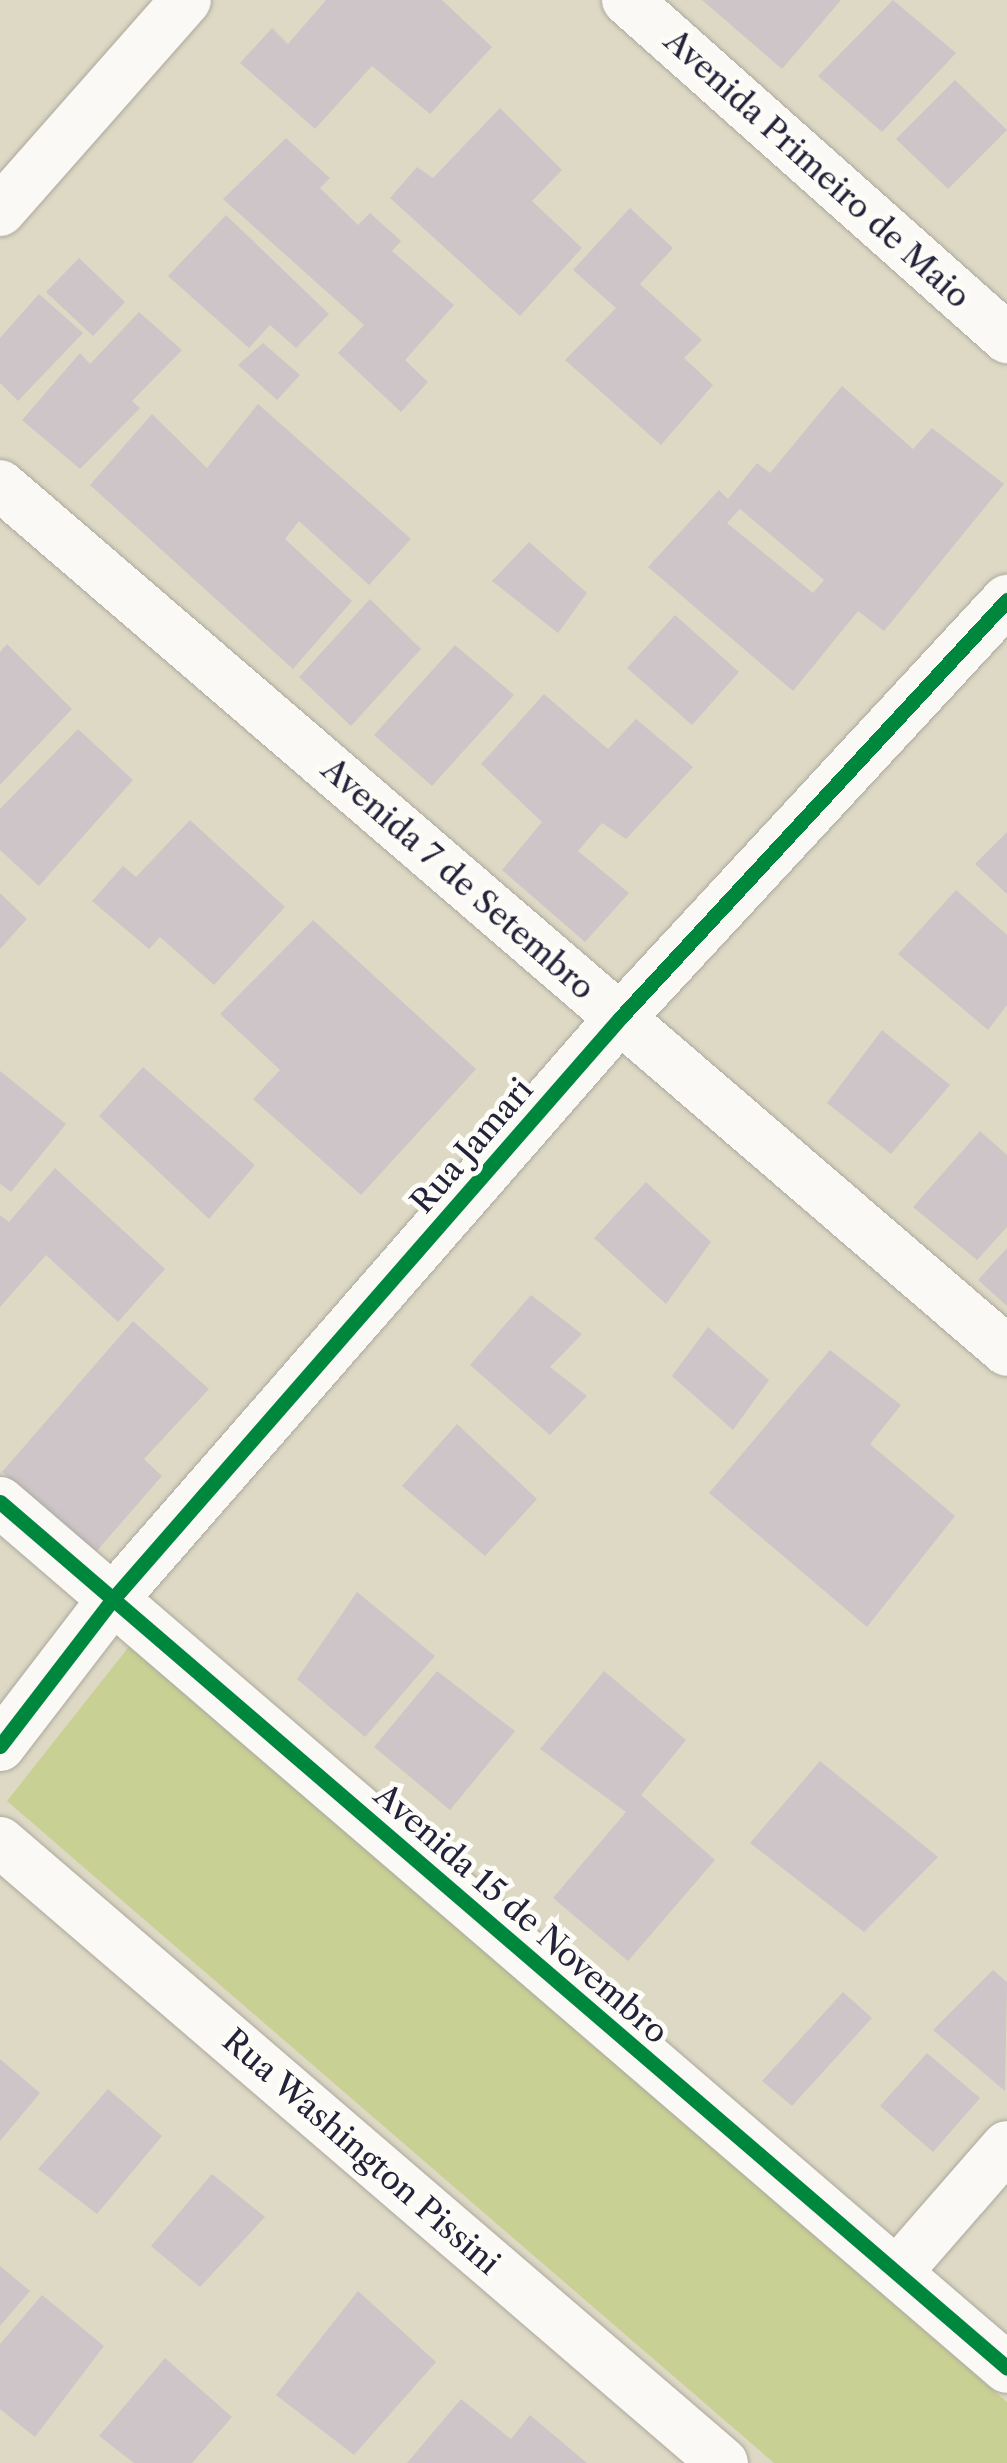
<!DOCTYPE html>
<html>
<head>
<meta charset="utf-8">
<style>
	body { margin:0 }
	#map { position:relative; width:1007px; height:2463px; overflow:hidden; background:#ded9c4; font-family:"Libre Caslon Text",serif }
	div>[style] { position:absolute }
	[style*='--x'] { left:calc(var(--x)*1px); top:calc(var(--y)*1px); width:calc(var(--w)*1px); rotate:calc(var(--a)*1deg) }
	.green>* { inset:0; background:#c9d094 }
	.building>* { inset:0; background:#cdc5c8 }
	.roads { filter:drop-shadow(0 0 2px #aba89e) drop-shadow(0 0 2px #aba89e) }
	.street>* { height:50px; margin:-25px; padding:0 25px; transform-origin:25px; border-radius:25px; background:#faf9f6 }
	.cycleway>* { height:15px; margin:-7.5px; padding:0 7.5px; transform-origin:7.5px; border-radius:7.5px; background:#00873e }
	span { translate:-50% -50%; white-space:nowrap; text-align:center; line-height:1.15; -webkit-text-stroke:10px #fdfcf7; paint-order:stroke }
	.street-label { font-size:32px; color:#22223b }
</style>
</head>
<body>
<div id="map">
	<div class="green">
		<div style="clip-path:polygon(131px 1644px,1007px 2402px,1007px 2463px,774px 2463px,7px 1801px)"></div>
	</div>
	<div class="building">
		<div style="clip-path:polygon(326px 0,442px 0,492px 47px,430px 114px,372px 66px,315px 129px,240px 63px,272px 28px,288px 44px)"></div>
		<div style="clip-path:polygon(702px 0,841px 0,782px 69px)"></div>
		<div style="clip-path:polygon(893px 0,956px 53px,882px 132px,818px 76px)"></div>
		<div style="clip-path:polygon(955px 80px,1007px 130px,948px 189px,896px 139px)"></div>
		<div style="clip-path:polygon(500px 108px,562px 170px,532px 201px,582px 248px,520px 316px,390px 198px,417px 167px,433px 178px)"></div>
		<div style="clip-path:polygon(286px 138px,330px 178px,320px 188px,358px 225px,370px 213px,401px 241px,392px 251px,454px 305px,405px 360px,428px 382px,401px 412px,338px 353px,364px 325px,223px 199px)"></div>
		<div style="clip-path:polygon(630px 208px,673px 248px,640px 284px,702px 340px,684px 358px,713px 385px,661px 445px,565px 360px,616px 308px,573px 270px)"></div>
		<div style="clip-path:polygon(226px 215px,329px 314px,296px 348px,270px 325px,249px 348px,168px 276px)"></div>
		<div style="clip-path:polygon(79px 258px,125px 302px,93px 336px,46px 292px)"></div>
		<div style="clip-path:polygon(39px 294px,83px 333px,18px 401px,0 383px,0 338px)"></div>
		<div style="clip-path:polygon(139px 312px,182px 350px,132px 401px,140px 408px,80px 469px,22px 420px,80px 353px,90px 364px)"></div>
		<div style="clip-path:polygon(263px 343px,300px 375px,277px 400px,238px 365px)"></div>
		<div style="clip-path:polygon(evenodd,842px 386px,913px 449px,932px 428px,1004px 484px,884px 631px,858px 611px,793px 691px,648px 567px,719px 490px,728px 499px,757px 463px,770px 473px,842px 386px,740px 509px,824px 580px,813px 593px,727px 523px,740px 509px)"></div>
		<div style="clip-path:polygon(258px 404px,411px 539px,369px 585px,299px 521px,285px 539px,352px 601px,293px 669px,90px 485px,152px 414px,207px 468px)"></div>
		<div style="clip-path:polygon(529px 542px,587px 593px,558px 633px,492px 581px)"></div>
		<div style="clip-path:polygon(370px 599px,421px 649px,351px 726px,299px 677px)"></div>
		<div style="clip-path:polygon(675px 615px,739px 672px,692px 725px,627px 668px)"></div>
		<div style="clip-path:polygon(7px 644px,72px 709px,0 785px,0 652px)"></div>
		<div style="clip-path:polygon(455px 645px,514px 695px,432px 786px,374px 735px)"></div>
		<div style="clip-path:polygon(544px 694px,608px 749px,636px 719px,693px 767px,626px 839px,602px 823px,578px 851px,629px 893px,585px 942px,502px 870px,542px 822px,481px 764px)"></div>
		<div style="clip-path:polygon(78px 729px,133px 780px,39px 886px,0 850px,0 809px)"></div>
		<div style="clip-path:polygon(190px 820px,285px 907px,214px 985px,160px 937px,149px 949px,92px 901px,123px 866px,136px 877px)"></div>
		<div style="clip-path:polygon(1007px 832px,1007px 894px,975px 864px)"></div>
		<div style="clip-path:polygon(956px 890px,1007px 935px,1007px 1005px,988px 1030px,898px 954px)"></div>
		<div style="clip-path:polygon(0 893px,27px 919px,0 949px)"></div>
		<div style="clip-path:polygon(313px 920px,476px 1069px,361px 1195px,253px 1099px,280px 1070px,220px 1014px)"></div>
		<div style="clip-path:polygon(882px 1030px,950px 1085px,891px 1154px,827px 1103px)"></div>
		<div style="clip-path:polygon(143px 1067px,255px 1165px,209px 1219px,99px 1116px)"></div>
		<div style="clip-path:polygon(0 1071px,66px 1124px,11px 1192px,0 1184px)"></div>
		<div style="clip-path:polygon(980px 1131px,1007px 1155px,1007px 1227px,977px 1260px,913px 1207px)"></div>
		<div style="clip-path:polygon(55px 1168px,165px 1269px,118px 1322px,46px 1255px,0 1307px,0 1215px,9px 1222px)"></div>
		<div style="clip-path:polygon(646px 1182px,711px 1242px,666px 1304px,594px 1238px)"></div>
		<div style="clip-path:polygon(1007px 1248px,1007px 1306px,978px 1280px)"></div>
		<div style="clip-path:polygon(531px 1295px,582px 1334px,550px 1367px,587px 1396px,550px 1435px,470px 1365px)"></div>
		<div style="clip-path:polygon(133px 1321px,209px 1389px,144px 1459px,162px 1476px,95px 1553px,2px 1472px)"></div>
		<div style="clip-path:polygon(708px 1327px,769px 1380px,733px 1430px,672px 1376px)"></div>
		<div style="clip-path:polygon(830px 1350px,901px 1405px,870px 1444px,955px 1516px,867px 1627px,709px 1493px)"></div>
		<div style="clip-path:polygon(457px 1424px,537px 1499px,485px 1556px,402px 1486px)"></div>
		<div style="clip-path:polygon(357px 1592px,435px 1656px,365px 1737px,297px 1679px)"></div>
		<div style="clip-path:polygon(437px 1671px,515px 1731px,450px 1810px,374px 1747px)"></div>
		<div style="clip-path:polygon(604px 1671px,686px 1740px,641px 1795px,715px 1860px,628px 1961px,553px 1898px,626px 1812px,540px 1749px)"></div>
		<div style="clip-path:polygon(820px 1761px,938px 1857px,864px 1932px,750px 1843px)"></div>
		<div style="clip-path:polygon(993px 1970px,1007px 1982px,1005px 2091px,933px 2030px)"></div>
		<div style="clip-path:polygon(843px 1992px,872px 2018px,792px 2106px,762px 2081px)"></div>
		<div style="clip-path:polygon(927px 2053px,980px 2098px,933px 2152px,880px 2106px)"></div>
		<div style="clip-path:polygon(0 2059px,40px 2093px,0 2141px)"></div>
		<div style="clip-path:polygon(108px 2089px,162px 2136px,97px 2214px,38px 2169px)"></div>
		<div style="clip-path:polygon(212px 2174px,265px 2217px,200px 2287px,151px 2246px)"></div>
		<div style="clip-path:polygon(0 2266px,30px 2291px,0 2326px)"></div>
		<div style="clip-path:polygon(358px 2291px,436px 2362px,354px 2455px,276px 2395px)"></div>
		<div style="clip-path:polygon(42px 2295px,104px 2346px,35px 2437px,0 2409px,0 2344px)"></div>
		<div style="clip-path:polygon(165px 2358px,232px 2417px,192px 2463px,134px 2463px,99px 2436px)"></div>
		<div style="clip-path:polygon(461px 2399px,511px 2439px,530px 2415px,587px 2463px,407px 2463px)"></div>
	</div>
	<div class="roads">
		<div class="street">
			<div style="--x:627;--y:0;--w:509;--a:41.65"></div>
			<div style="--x:0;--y:211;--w:281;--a:-48.6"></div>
			<div style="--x:0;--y:485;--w:1328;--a:40.69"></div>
			<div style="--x:0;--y:1502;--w:1328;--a:40.69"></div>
			<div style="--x:0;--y:1746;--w:184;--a:-52.5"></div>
			<div style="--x:112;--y:1600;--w:773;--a:-48.88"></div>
			<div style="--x:620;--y:1018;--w:570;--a:-47.21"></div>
			<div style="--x:0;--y:1842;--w:953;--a:40.66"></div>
			<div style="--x:897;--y:2272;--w:167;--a:-48.9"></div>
		</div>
	</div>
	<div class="cycleway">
		<div style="--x:0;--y:1502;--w:1328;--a:40.69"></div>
		<div style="--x:0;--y:1746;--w:184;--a:-52.5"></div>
		<div style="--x:112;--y:1600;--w:773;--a:-48.88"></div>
		<div style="--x:620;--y:1018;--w:570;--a:-47.21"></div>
	</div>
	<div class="street-label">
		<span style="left:817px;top:169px;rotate:42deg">Avenida Primeiro de Maio</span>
		<span style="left:458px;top:879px;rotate:41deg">Avenida 7 de Setembro</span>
		<span style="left:472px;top:1146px;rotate:-49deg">Rua Jamari</span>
		<span style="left:521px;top:1914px;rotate:41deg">Avenida 15 de Novembro</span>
		<span style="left:361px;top:2152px;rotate:41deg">Rua Washington Pissini</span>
	</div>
</div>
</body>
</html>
